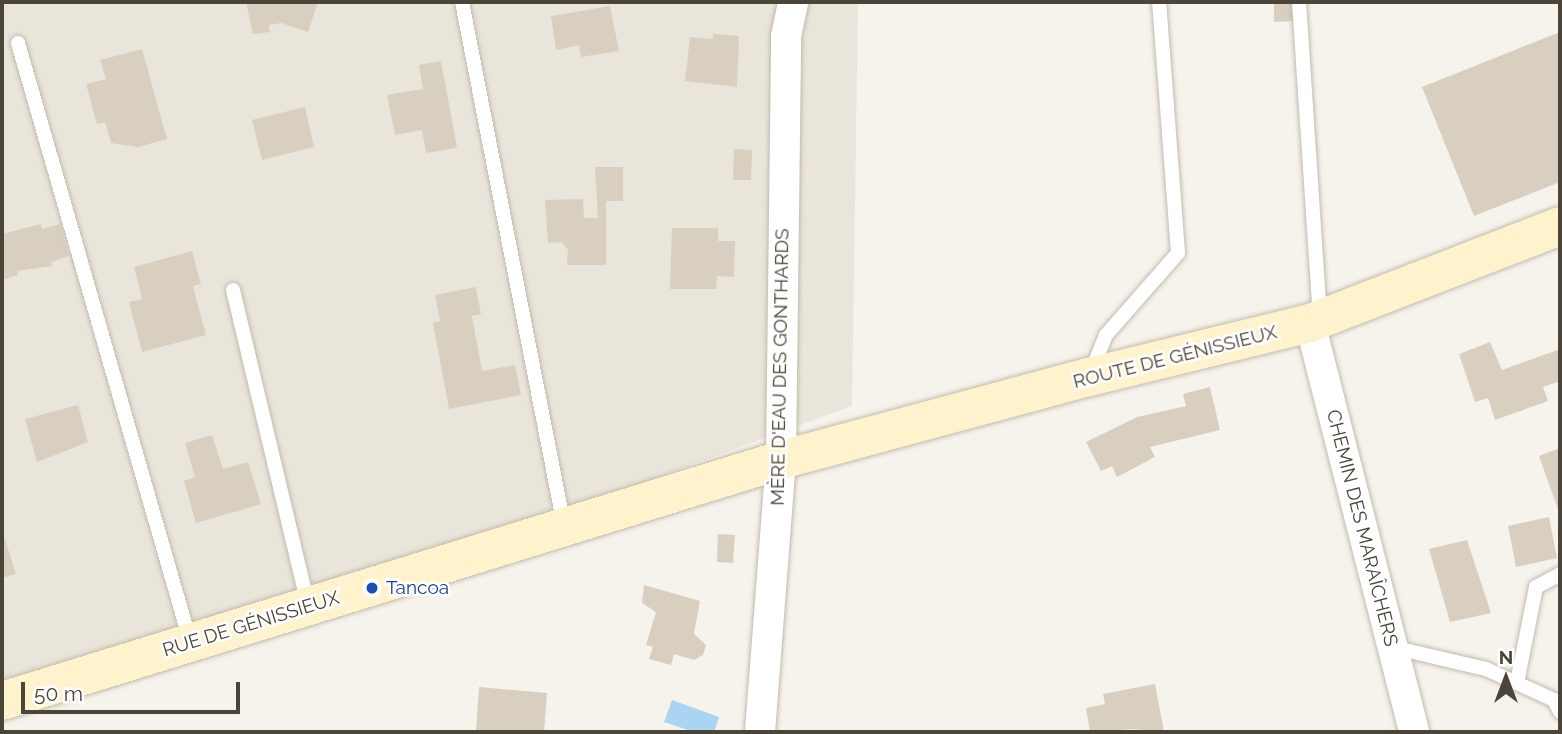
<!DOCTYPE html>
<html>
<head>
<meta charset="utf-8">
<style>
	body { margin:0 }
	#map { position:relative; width:1562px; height:734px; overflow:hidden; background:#f6f3ec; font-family:Raleway,sans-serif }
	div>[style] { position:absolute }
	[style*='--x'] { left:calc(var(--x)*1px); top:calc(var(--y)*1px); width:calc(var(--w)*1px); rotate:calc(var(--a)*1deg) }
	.residential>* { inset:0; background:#eae5da }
	.water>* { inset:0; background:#a9d4f2 }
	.building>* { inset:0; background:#d8cfc1 }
	.roads { filter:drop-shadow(0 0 2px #c2bbae) drop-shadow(0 0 2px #c2bbae) }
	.lane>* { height:14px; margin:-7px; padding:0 7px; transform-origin:7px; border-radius:7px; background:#fff }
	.street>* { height:30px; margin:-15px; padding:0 15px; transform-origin:15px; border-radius:15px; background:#fff }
	.secondary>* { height:38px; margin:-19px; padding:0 19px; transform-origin:19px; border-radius:19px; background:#fff3cd }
	.dots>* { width:19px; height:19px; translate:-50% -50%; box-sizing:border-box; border:4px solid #fff; border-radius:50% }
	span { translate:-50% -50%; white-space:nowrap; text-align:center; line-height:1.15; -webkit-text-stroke:5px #fff; paint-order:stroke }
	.street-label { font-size:19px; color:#4b4439 }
	.transit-label { font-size:19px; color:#164399 }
	.left { translate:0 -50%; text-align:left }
	.frame { position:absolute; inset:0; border:4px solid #4b4439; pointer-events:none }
	.north { position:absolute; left:1471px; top:643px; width:70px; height:70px; -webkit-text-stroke:5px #fff; paint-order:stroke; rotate:0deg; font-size:19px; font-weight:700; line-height:28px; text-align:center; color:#4b4439 }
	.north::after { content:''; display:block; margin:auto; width:24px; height:32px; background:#4b4439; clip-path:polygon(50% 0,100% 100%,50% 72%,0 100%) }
	.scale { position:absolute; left:21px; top:682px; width:219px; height:32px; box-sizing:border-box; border:4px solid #4b4439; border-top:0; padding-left:9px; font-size:21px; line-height:24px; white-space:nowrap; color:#4b4439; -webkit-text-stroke:5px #fff; paint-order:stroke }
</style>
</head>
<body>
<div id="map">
	<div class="residential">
		<div style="clip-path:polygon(2px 2px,858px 2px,852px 406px,2px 717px)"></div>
	</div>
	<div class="water">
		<div style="clip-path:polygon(672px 700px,719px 717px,714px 732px,694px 732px,664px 722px)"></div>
	</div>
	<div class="building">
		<div style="clip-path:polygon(246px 2px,318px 2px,308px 32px,281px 23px,269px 25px,270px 32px,253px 34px)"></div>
		<div style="clip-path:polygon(1274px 2px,1292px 2px,1294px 21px,1274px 22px)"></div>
		<div style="clip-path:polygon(610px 6px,619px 51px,581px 57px,579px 45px,556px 50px,551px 16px)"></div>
		<div style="clip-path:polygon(1560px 32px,1560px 182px,1474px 216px,1422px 87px)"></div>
		<div style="clip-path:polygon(713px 34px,739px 36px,737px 87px,685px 81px,690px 37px,713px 39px)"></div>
		<div style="clip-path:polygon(142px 49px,167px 139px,138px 147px,111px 143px,105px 122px,97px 124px,86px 84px,106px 79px,100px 60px)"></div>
		<div style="clip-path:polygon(441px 61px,457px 148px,426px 153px,422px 130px,395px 135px,387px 95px,423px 89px,419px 65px)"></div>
		<div style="clip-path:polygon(305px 107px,314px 147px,262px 160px,252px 120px)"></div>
		<div style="clip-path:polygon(734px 149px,752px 150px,751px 180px,733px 180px)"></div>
		<div style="clip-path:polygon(595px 167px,623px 167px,623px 201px,606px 201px,606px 265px,567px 265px,568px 250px,562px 242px,548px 243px,545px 200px,583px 199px,584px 218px,598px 218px)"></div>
		<div style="clip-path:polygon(41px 224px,42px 229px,60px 224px,69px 256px,51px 262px,52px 266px,17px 271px,18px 275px,2px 280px,2px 234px)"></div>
		<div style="clip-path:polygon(672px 228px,718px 228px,718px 241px,735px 241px,734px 277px,717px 276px,716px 289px,670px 289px)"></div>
		<div style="clip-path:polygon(192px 251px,201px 284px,193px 286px,206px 335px,142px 352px,129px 302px,142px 299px,134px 267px)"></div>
		<div style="clip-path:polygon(476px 287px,481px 314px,472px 316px,482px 371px,515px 365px,521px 395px,449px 409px,433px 323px,440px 321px,435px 295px)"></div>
		<div style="clip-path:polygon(1490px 342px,1502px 370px,1560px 349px,1560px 381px,1543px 387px,1548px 401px,1495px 420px,1488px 398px,1475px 402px,1459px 354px)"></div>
		<div style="clip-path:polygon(1210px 387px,1220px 430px,1150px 447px,1155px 457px,1117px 477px,1112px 466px,1101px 471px,1086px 442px,1137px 417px,1186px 406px,1183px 394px)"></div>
		<div style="clip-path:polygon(78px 405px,88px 442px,37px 462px,25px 419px)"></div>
		<div style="clip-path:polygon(212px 435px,223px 469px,248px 462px,261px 504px,196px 523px,184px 481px,195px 477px,185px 443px)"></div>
		<div style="clip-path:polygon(1560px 448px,1560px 515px,1539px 456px)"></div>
		<div style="clip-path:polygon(1549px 517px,1557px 558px,1516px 567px,1508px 526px)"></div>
		<div style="clip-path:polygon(2px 530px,16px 574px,2px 578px)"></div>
		<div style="clip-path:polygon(718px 534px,735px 535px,733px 563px,717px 562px)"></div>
		<div style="clip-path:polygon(1467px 540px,1491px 613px,1450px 622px,1429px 549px)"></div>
		<div style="clip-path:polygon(644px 585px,700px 601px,694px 634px,706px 645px,703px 655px,694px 660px,674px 654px,671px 665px,649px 659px,653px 647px,646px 645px,656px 612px,642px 603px)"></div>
		<div style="clip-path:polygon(1155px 684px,1164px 732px,1134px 729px,1090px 732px,1086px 708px,1105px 704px,1103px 694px)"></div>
		<div style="clip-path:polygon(479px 687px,547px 693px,544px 732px,476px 730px)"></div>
	</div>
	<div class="roads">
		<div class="lane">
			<div style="--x:462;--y:2;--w:534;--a:78.98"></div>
			<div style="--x:1299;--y:2;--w:317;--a:86.2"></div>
			<div style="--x:18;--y:43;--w:622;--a:73.95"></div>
			<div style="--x:233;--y:290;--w:325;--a:76.6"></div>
			<div style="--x:1091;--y:372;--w:40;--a:-68"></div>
			<div style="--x:1106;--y:335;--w:109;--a:-48.7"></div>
			<div style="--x:1178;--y:253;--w:252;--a:-94.3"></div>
			<div style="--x:1392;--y:647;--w:97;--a:13.2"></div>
			<div style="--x:1486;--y:669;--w:75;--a:24.5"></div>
			<div style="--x:1554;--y:700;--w:13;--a:63"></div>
			<div style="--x:1517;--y:683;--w:98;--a:-78.8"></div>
			<div style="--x:1536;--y:587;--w:27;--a:-28"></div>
		</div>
		<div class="street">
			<div style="--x:1310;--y:323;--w:422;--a:75.7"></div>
			<div style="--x:760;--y:732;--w:273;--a:-85.6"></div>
			<div style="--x:781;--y:460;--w:424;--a:-89.3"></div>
			<div style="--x:786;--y:36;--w:35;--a:-78"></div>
		</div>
		<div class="secondary">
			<div style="--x:2;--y:701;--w:815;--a:-17.19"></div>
			<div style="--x:781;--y:460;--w:319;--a:-15.1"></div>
			<div style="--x:1089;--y:377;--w:228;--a:-13.7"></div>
			<div style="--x:1310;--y:323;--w:268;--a:-21.2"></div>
		</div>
	</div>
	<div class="dots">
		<div style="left:372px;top:588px;background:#1a4fb4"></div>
	</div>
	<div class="street-label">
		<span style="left:1175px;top:357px;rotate:-14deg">ROUTE DE GÉNISSIEUX</span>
		<span style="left:780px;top:367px;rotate:-89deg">MÈRE D'EAU DES GONTHARDS</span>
		<span style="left:1362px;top:528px;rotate:76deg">CHEMIN DES MARAÎCHERS</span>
		<span style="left:251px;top:624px;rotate:-17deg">RUE DE GÉNISSIEUX</span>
	</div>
	<div class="transit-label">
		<span class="left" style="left:386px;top:588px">Tancoa</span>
	</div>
	<div class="frame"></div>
	<div class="north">N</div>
	<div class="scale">50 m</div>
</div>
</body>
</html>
